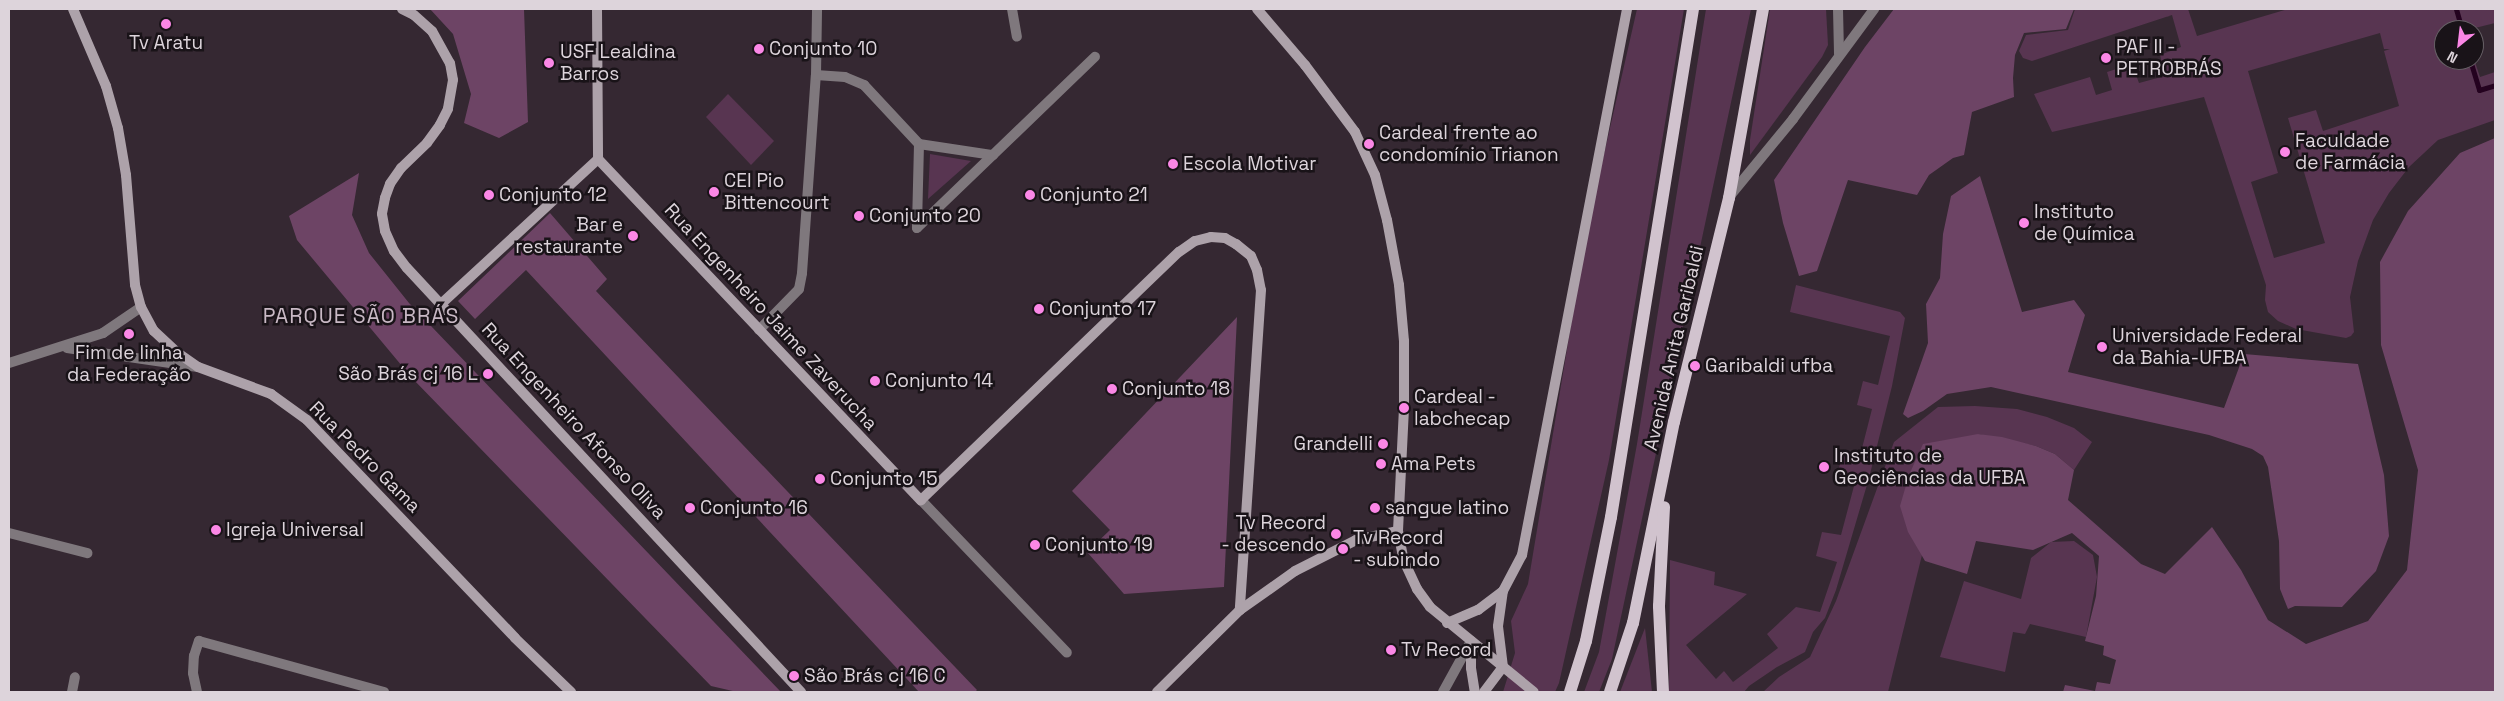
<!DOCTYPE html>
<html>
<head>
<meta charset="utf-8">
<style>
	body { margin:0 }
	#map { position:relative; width:2504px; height:701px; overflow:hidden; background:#352832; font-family:"Space Grotesk",sans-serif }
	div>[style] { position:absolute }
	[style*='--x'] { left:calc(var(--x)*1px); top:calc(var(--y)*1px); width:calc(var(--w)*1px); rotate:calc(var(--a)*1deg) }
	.green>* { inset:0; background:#583551 }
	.forest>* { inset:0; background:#6d4465 }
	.stream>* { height:5px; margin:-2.5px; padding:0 2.5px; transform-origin:2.5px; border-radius:2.5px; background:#24021f }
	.street>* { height:10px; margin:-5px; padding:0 5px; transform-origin:5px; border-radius:5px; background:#7f787d }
	.secondary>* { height:10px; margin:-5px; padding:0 5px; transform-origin:5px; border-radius:5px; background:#ada2aa }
	.primary>* { height:12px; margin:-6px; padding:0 6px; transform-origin:6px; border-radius:6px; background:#d1c3ce }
	.dots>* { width:14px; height:14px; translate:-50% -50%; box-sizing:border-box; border:2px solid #191318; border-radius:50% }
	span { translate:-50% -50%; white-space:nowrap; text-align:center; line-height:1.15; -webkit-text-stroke:5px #191318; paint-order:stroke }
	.poi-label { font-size:19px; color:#ddd4db }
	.left { translate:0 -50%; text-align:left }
	.right { translate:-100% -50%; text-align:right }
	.street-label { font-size:19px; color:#ddd4db }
	.quarter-label { font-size:21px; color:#c9b9c5; letter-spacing:1px }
	.frame { position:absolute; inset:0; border:10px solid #ddd4db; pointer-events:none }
	.north { position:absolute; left:2434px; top:20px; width:50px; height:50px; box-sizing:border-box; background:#191318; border:1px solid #676066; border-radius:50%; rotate:209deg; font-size:14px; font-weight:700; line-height:20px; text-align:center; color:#ddd4db }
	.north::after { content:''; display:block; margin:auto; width:18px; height:22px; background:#fb87e6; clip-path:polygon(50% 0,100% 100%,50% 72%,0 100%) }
</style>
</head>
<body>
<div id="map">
	<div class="green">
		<div style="clip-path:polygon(1637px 9px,1684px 9px,1609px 460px,1559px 683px,1555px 692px,1503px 692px,1515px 653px,1511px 621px,1528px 584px,1587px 229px)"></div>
		<div style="clip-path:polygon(1706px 9px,1751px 9px,1612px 659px,1599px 692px,1584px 692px,1599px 652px,1637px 444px)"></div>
		<div style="clip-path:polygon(1770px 9px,1826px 9px,1828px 45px,1822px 57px,1750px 155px,1750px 140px)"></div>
		<div style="clip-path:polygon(evenodd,2075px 9px,2188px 9px,2197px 36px,2288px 9px,2495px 9px,2495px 23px,2467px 30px,2444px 30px,2444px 60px,2474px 59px,2480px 77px,2495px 72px,2495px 120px,2438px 140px,2409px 167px,2389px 193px,2373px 220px,2358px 261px,2350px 297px,2354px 332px,2351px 336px,2346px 338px,2296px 329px,2278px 321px,2268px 312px,2265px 300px,2266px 285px,2204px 97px,2052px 132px,2034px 94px,2090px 77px,2096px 95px,2112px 90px,2107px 72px,2132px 64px,2139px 83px,2165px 76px,2160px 55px,2181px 47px,2172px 15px,2032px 61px,2023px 58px,2019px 51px,2026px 35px,2068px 30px,2075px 9px,2380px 33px,2384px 49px,2390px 49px,2384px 51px,2399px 106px,2323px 131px,2316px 110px,2288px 118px,2325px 243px,2274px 258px,2251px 182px,2278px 173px,2248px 71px,2380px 33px)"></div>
		<div style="clip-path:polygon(728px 94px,774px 141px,751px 165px,706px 117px)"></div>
		<div style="clip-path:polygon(930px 154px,971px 161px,928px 199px)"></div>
		<div style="clip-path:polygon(1796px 285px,1900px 312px,1905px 318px,1892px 386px,1869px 478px,1836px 590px,1825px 618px,1813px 632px,1805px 652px,1777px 667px,1749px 686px,1744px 692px,1669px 692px,1670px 560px,1715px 572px,1714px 585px,1747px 594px,1686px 645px,1716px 679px,1724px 671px,1733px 682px,1778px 648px,1767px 634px,1796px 607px,1820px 612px,1837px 562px,1816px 556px,1822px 532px,1841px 535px,1854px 486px,1836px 480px,1842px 456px,1859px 460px,1872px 409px,1857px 405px,1863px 381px,1878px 385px,1890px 336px,1790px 312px)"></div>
		<div style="clip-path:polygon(1975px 406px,2017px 409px,2047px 417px,2074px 428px,2092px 442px,2074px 470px,2055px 454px,2036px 446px,1978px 434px,1922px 555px,1888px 692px,1763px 692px,1779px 677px,1810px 657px,1836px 601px,1894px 442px,1938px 407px)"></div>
		<div style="clip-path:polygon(2074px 541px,2093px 555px,2097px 577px,2086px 637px,2030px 624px,2025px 634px,2013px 632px,2005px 672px,1940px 657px,1964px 581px,2021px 599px,2031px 558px,2051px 542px)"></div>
		<div style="clip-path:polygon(1645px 628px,1652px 692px,1620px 692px)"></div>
	</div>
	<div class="forest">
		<div style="clip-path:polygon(430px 9px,524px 9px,528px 122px,499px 138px,464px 123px,471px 94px,453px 34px)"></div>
		<div style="clip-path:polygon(1894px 9px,2074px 9px,2066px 29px,2024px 33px,2015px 55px,2013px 78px,2014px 97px,1972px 112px,1964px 155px,1953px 158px,1929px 175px,1917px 195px,1848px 180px,1817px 271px,1799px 276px,1783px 223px,1774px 180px,1865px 47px)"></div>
		<div style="clip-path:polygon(2495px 138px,2495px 692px,2063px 692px,2065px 685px,2095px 691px,2097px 682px,2110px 684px,2116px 660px,2103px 655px,2104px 646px,2085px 641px,2096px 596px,2099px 556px,2072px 533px,2033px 550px,1976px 541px,1967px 574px,1925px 561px,1908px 532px,1900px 506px,1909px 475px,1923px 444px,1978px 434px,2002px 437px,2036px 446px,2055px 454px,2074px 470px,2068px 500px,2141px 564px,2165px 574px,2212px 527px,2241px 570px,2268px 620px,2306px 644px,2368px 621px,2407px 570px,2418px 470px,2381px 345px,2380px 262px,2408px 211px,2460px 153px)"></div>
		<div style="clip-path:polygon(359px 173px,352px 215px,369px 253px,409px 303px,781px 692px,737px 692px,711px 686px,412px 378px,297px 240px,289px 216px)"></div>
		<div style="clip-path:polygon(1980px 176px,2022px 312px,2074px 300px,2085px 315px,2068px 372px,2224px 408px,2244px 354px,2358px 364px,2384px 475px,2389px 536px,2376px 571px,2342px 607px,2295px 606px,2288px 609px,2280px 589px,2279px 541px,2268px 467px,2263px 456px,2252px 449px,2209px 435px,1991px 387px,1947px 394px,1923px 411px,1908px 418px,1903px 414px,1928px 343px,1926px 304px,1940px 278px,1943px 234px,1951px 196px)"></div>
		<div style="clip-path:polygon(550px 213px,607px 279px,596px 291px,977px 690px,975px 692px,919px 692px,526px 270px,475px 319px,458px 301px)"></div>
		<div style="clip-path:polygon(1237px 317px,1224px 587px,1124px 594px,1087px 552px,1110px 530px,1072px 491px)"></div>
	</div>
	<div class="stream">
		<div style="--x:2456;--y:9;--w:22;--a:74"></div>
		<div style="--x:2470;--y:60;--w:31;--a:73"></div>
		<div style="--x:2479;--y:90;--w:17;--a:-17"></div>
	</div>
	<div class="street">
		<div style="--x:1012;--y:9;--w:28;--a:80"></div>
		<div style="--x:1838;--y:9;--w:45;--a:88.7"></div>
		<div style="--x:816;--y:75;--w:29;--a:4"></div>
		<div style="--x:845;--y:77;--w:21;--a:23"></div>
		<div style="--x:864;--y:85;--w:81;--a:47"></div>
		<div style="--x:919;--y:144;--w:84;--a:91.4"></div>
		<div style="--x:917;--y:228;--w:247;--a:-43.9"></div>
		<div style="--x:919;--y:144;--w:75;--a:8.5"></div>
		<div style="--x:1729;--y:197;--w:101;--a:-50.6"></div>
		<div style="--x:1793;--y:119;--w:137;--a:-53.6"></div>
		<div style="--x:759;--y:330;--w:57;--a:-45.7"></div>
		<div style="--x:799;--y:289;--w:16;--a:-79"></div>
		<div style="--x:802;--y:273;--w:198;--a:-86"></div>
		<div style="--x:816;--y:75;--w:66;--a:-89.1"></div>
		<div style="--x:67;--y:348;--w:132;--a:8.3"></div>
		<div style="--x:9;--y:363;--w:99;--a:-17.7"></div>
		<div style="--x:103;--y:333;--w:46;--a:-34.4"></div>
		<div style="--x:921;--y:500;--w:211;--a:46.3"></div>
		<div style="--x:9;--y:533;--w:81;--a:14.4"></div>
		<div style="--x:72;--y:692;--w:15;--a:-79"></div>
		<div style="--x:197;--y:692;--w:19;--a:-102"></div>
		<div style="--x:193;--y:673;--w:17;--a:-87"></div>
		<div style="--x:194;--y:656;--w:16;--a:-72"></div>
		<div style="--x:199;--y:641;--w:192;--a:15.4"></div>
		<div style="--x:1443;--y:692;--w:58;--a:-61.2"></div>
	</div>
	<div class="secondary">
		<div style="--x:73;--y:9;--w:84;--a:66.8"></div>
		<div style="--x:106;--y:86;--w:44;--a:74.1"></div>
		<div style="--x:118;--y:128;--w:48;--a:80.3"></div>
		<div style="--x:126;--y:175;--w:110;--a:85.3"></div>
		<div style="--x:135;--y:285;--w:23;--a:75"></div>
		<div style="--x:141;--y:307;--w:27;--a:62"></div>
		<div style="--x:154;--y:331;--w:33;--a:43"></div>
		<div style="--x:178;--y:353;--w:24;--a:35"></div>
		<div style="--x:198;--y:367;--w:78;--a:20.3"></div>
		<div style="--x:271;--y:394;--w:44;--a:35.8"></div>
		<div style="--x:307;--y:420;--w:301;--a:46.3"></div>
		<div style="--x:515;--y:638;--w:78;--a:44"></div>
		<div style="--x:402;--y:9;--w:13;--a:27"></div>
		<div style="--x:414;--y:15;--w:24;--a:42"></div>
		<div style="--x:432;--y:31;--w:37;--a:61"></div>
		<div style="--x:450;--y:63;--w:17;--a:80"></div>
		<div style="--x:453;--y:80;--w:29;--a:100"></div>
		<div style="--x:448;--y:109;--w:18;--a:117"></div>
		<div style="--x:440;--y:125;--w:22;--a:126"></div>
		<div style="--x:427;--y:143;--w:36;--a:136"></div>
		<div style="--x:401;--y:168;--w:19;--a:125"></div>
		<div style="--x:390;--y:184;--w:15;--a:110"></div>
		<div style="--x:385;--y:198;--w:16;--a:101"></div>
		<div style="--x:382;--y:214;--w:17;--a:80"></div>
		<div style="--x:385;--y:231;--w:22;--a:66"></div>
		<div style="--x:394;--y:251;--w:21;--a:53"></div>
		<div style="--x:407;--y:268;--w:579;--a:47.1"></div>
		<div style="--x:597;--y:9;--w:150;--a:89.6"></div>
		<div style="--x:1257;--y:9;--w:74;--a:49.4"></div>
		<div style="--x:1305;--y:65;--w:84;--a:53.3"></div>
		<div style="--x:1355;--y:132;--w:47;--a:65.1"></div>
		<div style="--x:1375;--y:175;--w:47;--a:75.1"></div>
		<div style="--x:1387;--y:220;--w:66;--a:79.5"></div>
		<div style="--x:1399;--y:285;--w:56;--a:84.9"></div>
		<div style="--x:1404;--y:341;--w:67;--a:90"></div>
		<div style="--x:1404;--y:408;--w:123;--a:92.8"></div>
		<div style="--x:1398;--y:531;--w:31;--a:79"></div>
		<div style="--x:1404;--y:561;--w:31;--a:65"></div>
		<div style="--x:1417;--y:589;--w:22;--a:54"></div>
		<div style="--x:1430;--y:607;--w:134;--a:39.3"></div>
		<div style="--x:598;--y:159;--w:470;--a:46.6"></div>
		<div style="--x:921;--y:500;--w:358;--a:-43.9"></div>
		<div style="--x:1179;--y:252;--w:19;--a:-35"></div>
		<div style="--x:1195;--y:241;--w:16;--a:-14"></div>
		<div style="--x:1211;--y:237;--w:14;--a:4"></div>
		<div style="--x:1225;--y:238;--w:13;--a:29"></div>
		<div style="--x:1236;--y:244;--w:19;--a:39"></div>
		<div style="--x:1251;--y:256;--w:15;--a:67"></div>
		<div style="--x:1257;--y:270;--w:20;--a:79"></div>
		<div style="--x:1261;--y:290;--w:321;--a:93.8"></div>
		<div style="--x:441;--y:304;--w:214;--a:-42.7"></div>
		<div style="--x:1447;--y:623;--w:34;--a:-23"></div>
		<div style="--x:1478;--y:610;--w:31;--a:-37"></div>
		<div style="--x:1503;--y:591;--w:41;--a:-62.2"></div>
		<div style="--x:1522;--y:555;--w:556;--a:-79.11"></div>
		<div style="--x:1471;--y:641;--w:27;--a:90"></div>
		<div style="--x:1471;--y:668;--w:24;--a:81"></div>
		<div style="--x:1157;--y:692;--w:117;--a:-44.7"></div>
		<div style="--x:1240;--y:610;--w:67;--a:-35.3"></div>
		<div style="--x:1295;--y:571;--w:68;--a:-26.9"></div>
		<div style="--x:1356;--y:540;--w:43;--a:-12.1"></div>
		<div style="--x:1484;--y:692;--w:31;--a:-53"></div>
		<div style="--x:1503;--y:667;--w:41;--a:-97"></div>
		<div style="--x:1498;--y:626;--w:35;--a:-82"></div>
	</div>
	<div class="primary">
		<div style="--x:1570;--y:692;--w:53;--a:-72.6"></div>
		<div style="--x:1586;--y:641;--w:126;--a:-78.6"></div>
		<div style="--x:1611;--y:517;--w:515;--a:-80.83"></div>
		<div style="--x:1610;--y:692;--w:73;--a:-71.6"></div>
		<div style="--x:1633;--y:623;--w:205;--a:-78.5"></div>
		<div style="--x:1674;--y:422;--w:231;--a:-76.2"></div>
		<div style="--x:1729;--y:198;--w:192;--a:-79.8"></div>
		<div style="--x:1663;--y:692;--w:86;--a:-92.7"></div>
		<div style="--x:1659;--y:606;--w:99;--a:-87.1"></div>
	</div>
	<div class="dots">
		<div style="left:166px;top:24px;background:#fb87e6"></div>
		<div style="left:759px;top:49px;background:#fb87e6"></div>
		<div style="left:2106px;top:58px;background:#fb87e6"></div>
		<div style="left:549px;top:63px;background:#fb87e6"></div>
		<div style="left:1369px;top:144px;background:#fb87e6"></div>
		<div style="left:2285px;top:152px;background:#fb87e6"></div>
		<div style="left:1173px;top:164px;background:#fb87e6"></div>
		<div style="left:714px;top:192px;background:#fb87e6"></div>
		<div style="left:489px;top:195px;background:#fb87e6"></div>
		<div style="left:1030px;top:195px;background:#fb87e6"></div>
		<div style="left:859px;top:216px;background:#fb87e6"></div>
		<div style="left:2024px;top:223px;background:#fb87e6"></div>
		<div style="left:633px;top:236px;background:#fb87e6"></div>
		<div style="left:1039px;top:309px;background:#fb87e6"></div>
		<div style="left:129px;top:334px;background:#fb87e6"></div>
		<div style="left:2102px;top:347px;background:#fb87e6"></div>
		<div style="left:1695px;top:366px;background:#fb87e6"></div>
		<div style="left:488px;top:374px;background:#fb87e6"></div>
		<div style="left:875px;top:381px;background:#fb87e6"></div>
		<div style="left:1112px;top:389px;background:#fb87e6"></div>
		<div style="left:1404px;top:408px;background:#fb87e6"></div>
		<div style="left:1383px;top:444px;background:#fb87e6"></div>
		<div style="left:1381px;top:464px;background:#fb87e6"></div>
		<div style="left:1824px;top:467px;background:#fb87e6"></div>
		<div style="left:820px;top:479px;background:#fb87e6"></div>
		<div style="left:690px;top:508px;background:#fb87e6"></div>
		<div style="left:1375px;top:508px;background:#fb87e6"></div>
		<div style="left:216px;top:530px;background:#fb87e6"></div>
		<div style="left:1336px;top:534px;background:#fb87e6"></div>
		<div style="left:1035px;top:545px;background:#fb87e6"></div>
		<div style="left:1343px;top:549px;background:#fb87e6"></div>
		<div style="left:1391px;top:650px;background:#fb87e6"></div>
		<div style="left:794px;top:676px;background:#fb87e6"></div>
	</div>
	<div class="poi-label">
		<span style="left:166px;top:43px">Tv Aratu</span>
		<span class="left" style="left:2116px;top:58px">PAF II -<br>PETROBRÁS</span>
		<span class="left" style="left:769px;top:49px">Conjunto 10</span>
		<span class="left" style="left:560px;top:63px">USF Lealdina<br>Barros</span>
		<span class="left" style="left:1379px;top:144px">Cardeal frente ao<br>condomínio Trianon</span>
		<span class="left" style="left:2295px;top:152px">Faculdade<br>de Farmácia</span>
		<span class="left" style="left:1183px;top:164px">Escola Motivar</span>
		<span class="left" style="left:724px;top:192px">CEI Pio<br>Bittencourt</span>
		<span class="left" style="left:499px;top:195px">Conjunto 12</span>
		<span class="left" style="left:1040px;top:195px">Conjunto 21</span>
		<span class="left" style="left:2034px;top:223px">Instituto<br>de Química</span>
		<span class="left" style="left:869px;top:216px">Conjunto 20</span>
		<span class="right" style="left:623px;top:236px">Bar e<br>restaurante</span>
		<span class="left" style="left:1049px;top:309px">Conjunto 17</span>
		<span class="left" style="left:2112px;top:347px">Universidade Federal<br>da Bahia-UFBA</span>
		<span style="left:129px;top:364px">Fim de linha<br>da Federação</span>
		<span class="left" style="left:1705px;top:366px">Garibaldi ufba</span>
		<span class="right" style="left:478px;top:374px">São Brás cj 16 L</span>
		<span class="left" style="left:885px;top:381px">Conjunto 14</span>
		<span class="left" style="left:1122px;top:389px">Conjunto 18</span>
		<span class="left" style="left:1414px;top:408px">Cardeal -<br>labchecap</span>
		<span class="right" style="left:1373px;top:444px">Grandelli</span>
		<span class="left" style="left:1834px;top:467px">Instituto de<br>Geociências da UFBA</span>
		<span class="left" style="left:1391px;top:464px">Ama Pets</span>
		<span class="left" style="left:830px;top:479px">Conjunto 15</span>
		<span class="left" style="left:700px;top:508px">Conjunto 16</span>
		<span class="left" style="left:1385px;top:508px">sangue latino</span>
		<span class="right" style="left:1326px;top:534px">Tv Record<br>- descendo</span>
		<span class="left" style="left:226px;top:530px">Igreja Universal</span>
		<span class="left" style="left:1353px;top:549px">Tv Record<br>- subindo</span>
		<span class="left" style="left:1045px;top:545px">Conjunto 19</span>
		<span class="left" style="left:1401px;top:650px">Tv Record</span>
		<span class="left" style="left:804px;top:676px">São Brás cj 16 C</span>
	</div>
	<div class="street-label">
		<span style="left:771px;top:317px;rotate:47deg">Rua Engenheiro Jaime Zaverucha</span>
		<span style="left:1674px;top:348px;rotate:-77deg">Avenida Anita Garibaldi</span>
		<span style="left:574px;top:421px;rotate:47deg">Rua Engenheiro Afonso Oliva</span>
		<span style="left:365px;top:457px;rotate:45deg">Rua Pedro Gama</span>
	</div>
	<div class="quarter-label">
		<span style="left:361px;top:316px">PARQUE SÃO BRÁS</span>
	</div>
	<div class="frame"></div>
	<div class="north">N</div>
</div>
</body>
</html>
